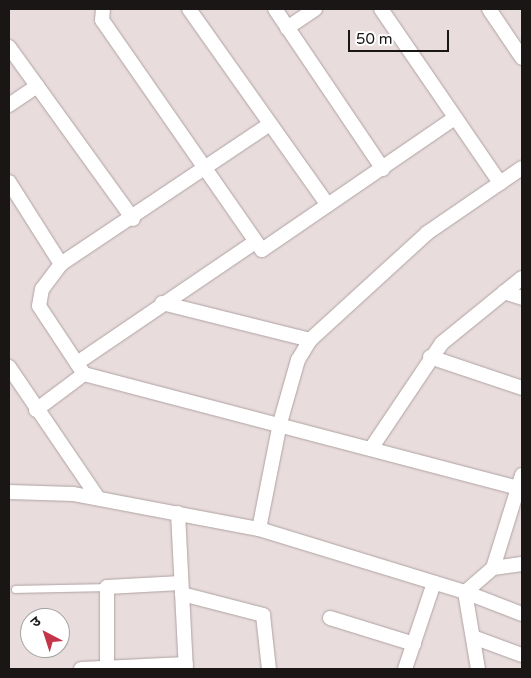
<!DOCTYPE html>
<html>
<head>
<meta charset="utf-8">
<style>
	body { margin:0 }
	#map { position:relative; width:531px; height:678px; overflow:hidden; background:#e9dcdc; font-family:"Varela Round","Noto Sans Devanagari",sans-serif }
	div>[style] { position:absolute }
	[style*='--x'] { left:calc(var(--x)*1px); top:calc(var(--y)*1px); width:calc(var(--w)*1px); rotate:calc(var(--a)*1deg) }
	.roads { filter:drop-shadow(0 0 1px #afa2a2) drop-shadow(0 0 1px #afa2a2) }
	.service>* { height:7px; margin:-3.5px; padding:0 3.5px; transform-origin:3.5px; border-radius:3.5px; background:#fff }
	.minor>* { height:14px; margin:-7px; padding:0 7px; transform-origin:7px; border-radius:7px; background:#fff }
	span { translate:-50% -50%; white-space:nowrap; text-align:center; line-height:1.15; -webkit-text-stroke:5px #fff; paint-order:stroke }
	.frame { position:absolute; inset:0; border:10px solid #1a1616; pointer-events:none }
	.north { position:absolute; left:20px; top:608px; width:50px; height:50px; box-sizing:border-box; background:#fff; border:1px solid #a3a2a2; border-radius:50%; rotate:320deg; font-size:14px; font-weight:700; line-height:20px; text-align:center; color:#1a1616 }
	.north::after { content:''; display:block; margin:auto; width:18px; height:22px; background:#c5354a; clip-path:polygon(50% 0,100% 100%,50% 72%,0 100%) }
	.scale { position:absolute; left:348px; top:30px; width:101px; height:22px; box-sizing:border-box; border:2px solid #1a1616; border-top:0; padding-left:6px; font-size:15px; line-height:18px; white-space:nowrap; color:#1a1616; -webkit-text-stroke:4px #fff; paint-order:stroke }
</style>
</head>
<body>
<div id="map">
	<div class="roads">
		<div class="service">
			<div style="--x:15;--y:589;--w:92;--a:-1.2"></div>
		</div>
		<div class="minor">
			<div style="--x:103;--y:9;--w:11;--a:95"></div>
			<div style="--x:102;--y:20;--w:280;--a:55.2"></div>
			<div style="--x:262;--y:250;--w:234;--a:-34.4"></div>
			<div style="--x:189;--y:9;--w:240;--a:54.7"></div>
			<div style="--x:275;--y:9;--w:193;--a:56"></div>
			<div style="--x:381;--y:9;--w:211;--a:55.6"></div>
			<div style="--x:489;--y:9;--w:59;--a:56"></div>
			<div style="--x:287;--y:28;--w:34;--a:-34"></div>
			<div style="--x:9;--y:47;--w:212;--a:54.2"></div>
			<div style="--x:9;--y:105;--w:34;--a:-34"></div>
			<div style="--x:270;--y:124;--w:252;--a:146.2"></div>
			<div style="--x:61;--y:264;--w:31;--a:127"></div>
			<div style="--x:42;--y:289;--w:17;--a:100"></div>
			<div style="--x:39;--y:306;--w:82;--a:56.5"></div>
			<div style="--x:84;--y:374;--w:449;--a:14.7"></div>
			<div style="--x:9;--y:182;--w:97;--a:57.6"></div>
			<div style="--x:504;--y:292;--w:19;--a:18"></div>
			<div style="--x:162;--y:303;--w:153;--a:14"></div>
			<div style="--x:430;--y:357;--w:97;--a:18.6"></div>
			<div style="--x:77;--y:363;--w:215;--a:-34.2"></div>
			<div style="--x:9;--y:367;--w:158;--a:55.8"></div>
			<div style="--x:36;--y:410;--w:60;--a:-36.9"></div>
			<div style="--x:372;--y:447;--w:125;--a:-56.1"></div>
			<div style="--x:442;--y:343;--w:103;--a:-39.1"></div>
			<div style="--x:522;--y:475;--w:97;--a:107.3"></div>
			<div style="--x:493;--y:568;--w:29;--a:-8"></div>
			<div style="--x:9;--y:492;--w:64;--a:1.8"></div>
			<div style="--x:73;--y:494;--w:189;--a:10.7"></div>
			<div style="--x:259;--y:529;--w:215;--a:17"></div>
			<div style="--x:465;--y:592;--w:78;--a:80.4"></div>
			<div style="--x:178;--y:513;--w:156;--a:87.1"></div>
			<div style="--x:259;--y:529;--w:108;--a:-78.8"></div>
			<div style="--x:280;--y:423;--w:66;--a:-74.1"></div>
			<div style="--x:298;--y:360;--w:23;--a:-59"></div>
			<div style="--x:310;--y:340;--w:159;--a:-42.4"></div>
			<div style="--x:427;--y:233;--w:115;--a:-34.4"></div>
			<div style="--x:493;--y:568;--w:37;--a:139"></div>
			<div style="--x:465;--y:592;--w:61;--a:21.1"></div>
			<div style="--x:182;--y:594;--w:84;--a:14.5"></div>
			<div style="--x:263;--y:615;--w:54;--a:83.7"></div>
			<div style="--x:330;--y:618;--w:88;--a:17.2"></div>
			<div style="--x:473;--y:637;--w:52;--a:20.2"></div>
			<div style="--x:81;--y:669;--w:105;--a:-2.7"></div>
			<div style="--x:107;--y:669;--w:82;--a:-90"></div>
			<div style="--x:107;--y:587;--w:74;--a:-3.1"></div>
			<div style="--x:405;--y:669;--w:91;--a:-71.4"></div>
		</div>
	</div>
	<div class="frame"></div>
	<div class="north">उ</div>
	<div class="scale">50 m</div>
</div>
</body>
</html>
